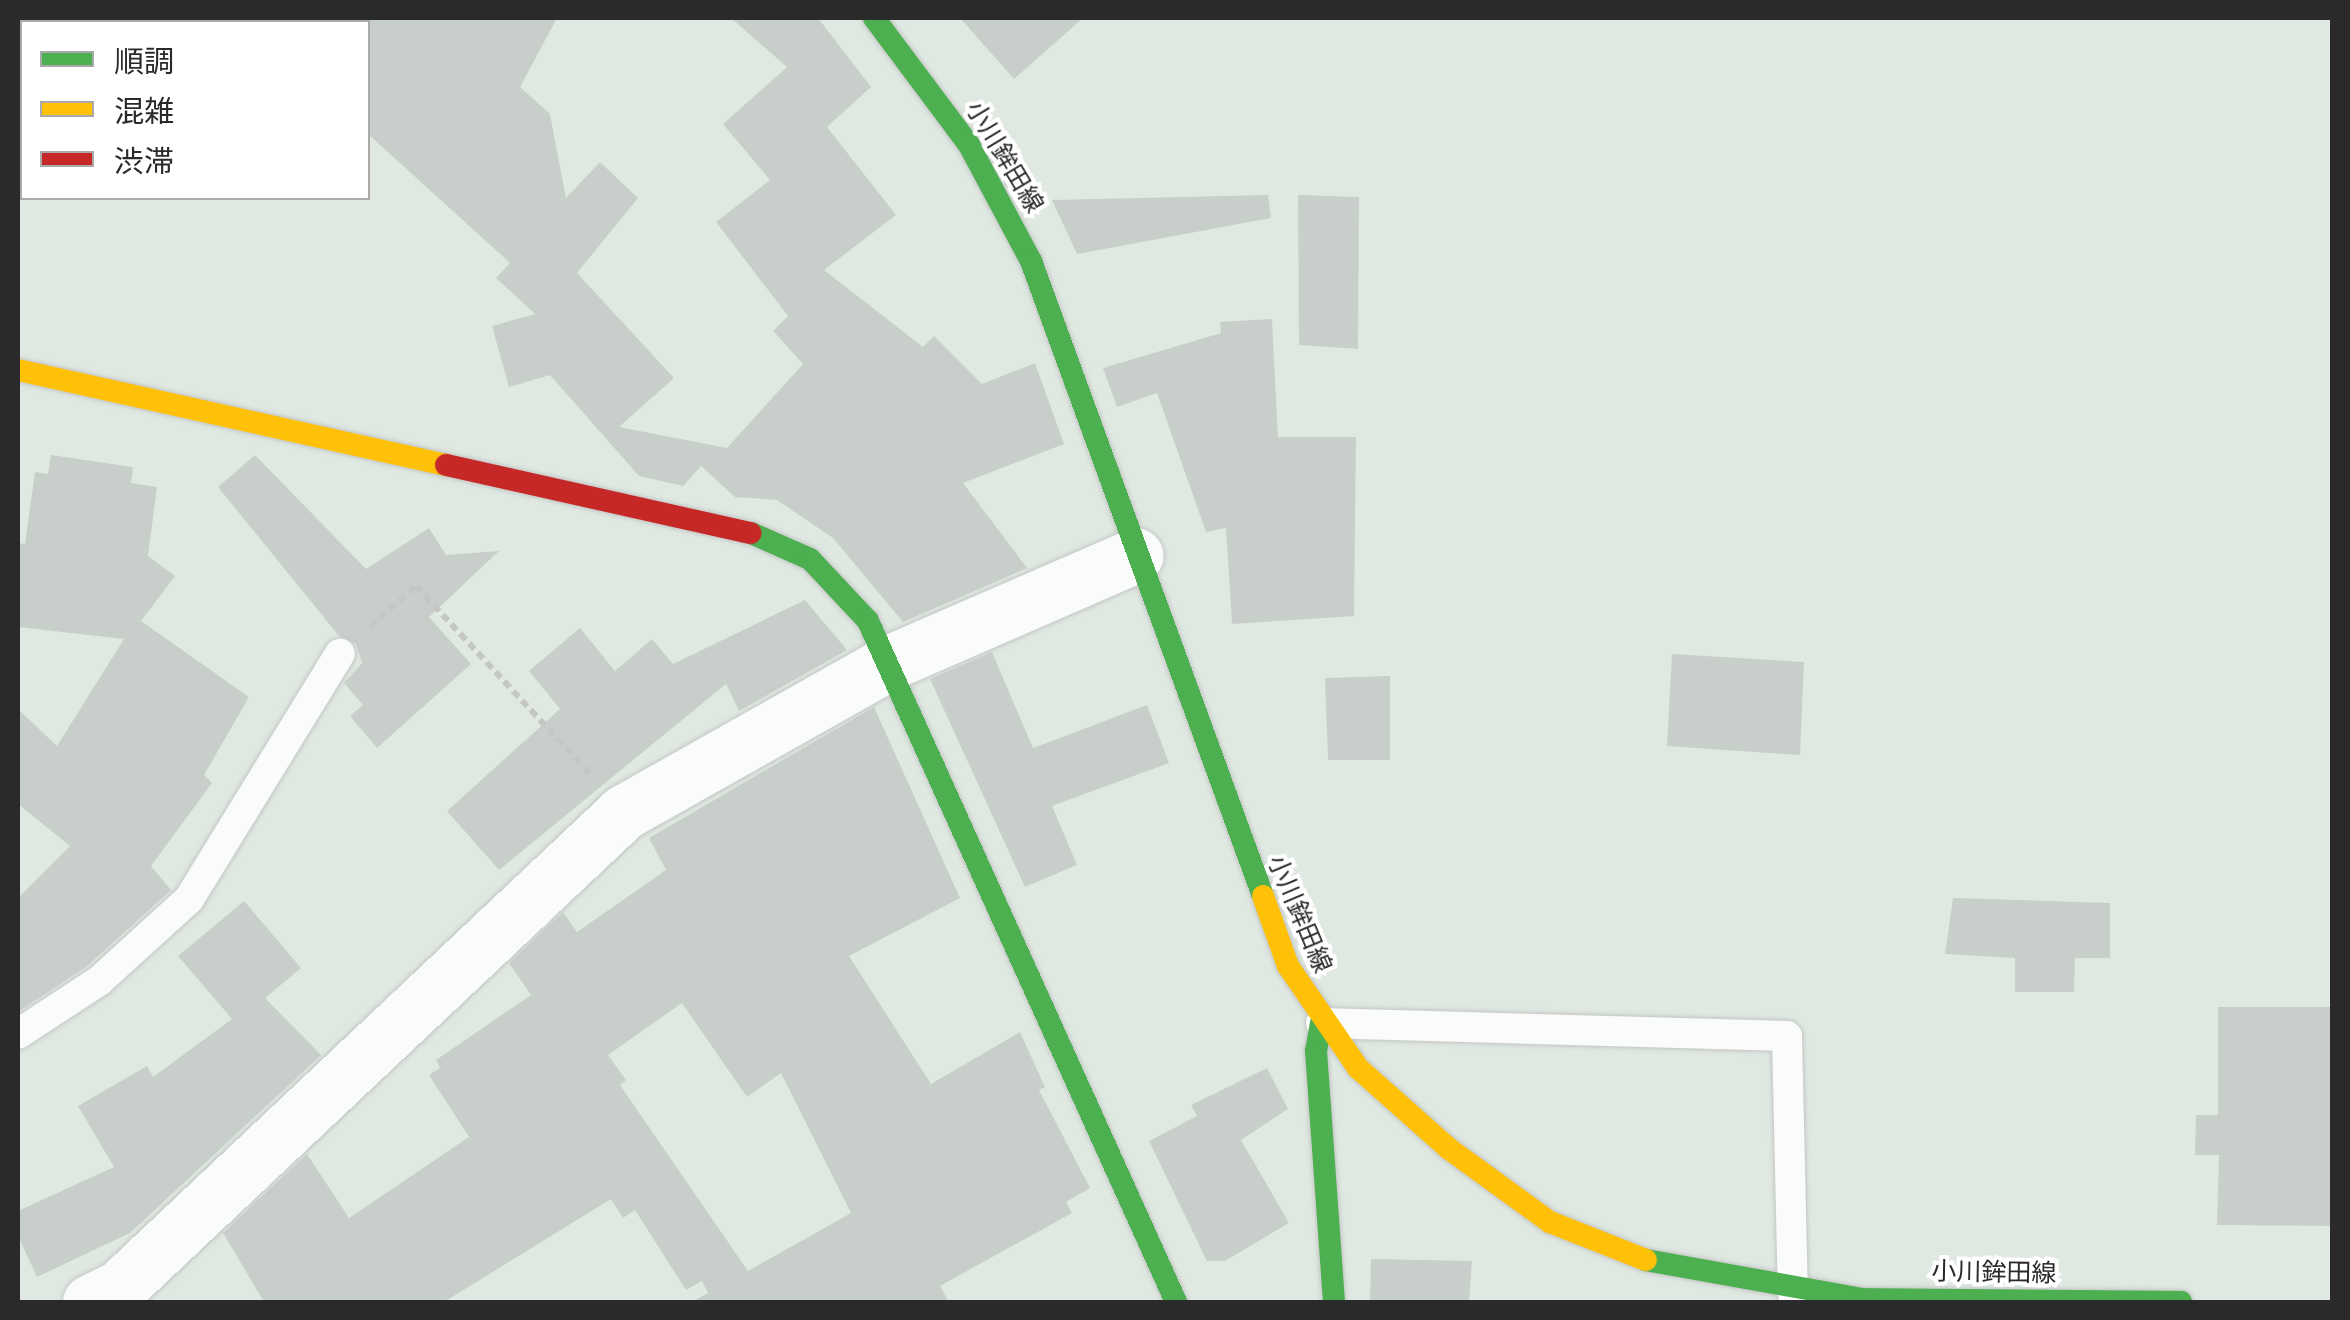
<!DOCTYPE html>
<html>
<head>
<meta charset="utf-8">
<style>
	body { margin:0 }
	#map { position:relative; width:2350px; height:1320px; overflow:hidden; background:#dfe9e2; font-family:"Work Sans","Noto Sans JP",sans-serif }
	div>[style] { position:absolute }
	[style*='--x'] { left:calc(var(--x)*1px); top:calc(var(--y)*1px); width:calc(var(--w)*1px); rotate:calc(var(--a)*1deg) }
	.building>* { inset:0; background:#c8cfcb }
	.path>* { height:6px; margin-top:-3px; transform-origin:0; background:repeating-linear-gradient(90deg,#c5c7c5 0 8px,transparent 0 13px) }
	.roads { filter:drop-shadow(0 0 2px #c5c6c4) drop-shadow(0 0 2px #c5c6c4) }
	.lane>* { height:30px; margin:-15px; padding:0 15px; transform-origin:15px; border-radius:15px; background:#fafcfb }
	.street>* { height:55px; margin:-27.5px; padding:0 27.5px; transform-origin:27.5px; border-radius:27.5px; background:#fafcfb }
	.fast>* { height:22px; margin:-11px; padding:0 11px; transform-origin:11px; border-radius:11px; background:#4caf50 }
	.slow>* { height:22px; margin:-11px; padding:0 11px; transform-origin:11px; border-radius:11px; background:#ffc107 }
	.jam>* { height:22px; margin:-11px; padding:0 11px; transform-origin:11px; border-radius:11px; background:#c62828 }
	span { translate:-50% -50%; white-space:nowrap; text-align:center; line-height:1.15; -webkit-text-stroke:8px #fff; paint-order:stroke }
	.street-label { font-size:25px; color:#2a2a2a }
	.frame { position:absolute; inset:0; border:20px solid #2a2a2a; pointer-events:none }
	.legend { position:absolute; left:20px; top:20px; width:350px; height:180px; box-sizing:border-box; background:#fff; border:2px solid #aaa; margin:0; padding:12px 18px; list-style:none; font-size:30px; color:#2a2a2a }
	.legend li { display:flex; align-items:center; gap:20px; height:50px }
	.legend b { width:50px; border:2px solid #aaa }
</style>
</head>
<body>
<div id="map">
	<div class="building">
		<div style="clip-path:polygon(368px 18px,557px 18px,520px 87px,550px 114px,566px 198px,600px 162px,638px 198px,577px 273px,674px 378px,619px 427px,727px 448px,803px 364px,773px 331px,788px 316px,716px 222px,770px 180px,723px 124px,787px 67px,731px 18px,818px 18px,871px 87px,827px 127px,896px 215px,824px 270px,923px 347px,934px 336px,982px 384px,1035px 363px,1064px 444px,963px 483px,1027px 568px,903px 622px,833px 538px,777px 500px,735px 497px,701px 466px,683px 486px,639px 476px,550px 375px,509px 387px,492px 326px,535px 314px,496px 278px,510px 263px,368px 134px)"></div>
		<div style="clip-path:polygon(960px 18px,1083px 18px,1014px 79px)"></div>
		<div style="clip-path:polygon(1268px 195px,1271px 218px,1077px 254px,1052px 200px)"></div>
		<div style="clip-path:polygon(1298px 195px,1359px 197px,1358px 349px,1299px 345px)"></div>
		<div style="clip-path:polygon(1272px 319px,1278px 437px,1356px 437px,1354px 616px,1232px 624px,1226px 528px,1206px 532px,1157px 393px,1117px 407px,1103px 368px,1221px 333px,1220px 322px)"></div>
		<div style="clip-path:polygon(51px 455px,133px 467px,131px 483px,157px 487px,148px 556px,175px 576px,141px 621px,249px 697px,204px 775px,212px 783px,151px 866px,171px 890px,87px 966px,18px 1012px,18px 898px,70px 846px,18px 804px,18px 709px,57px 746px,124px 639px,18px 627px,18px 543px,25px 544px,35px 472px,48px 474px)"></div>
		<div style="clip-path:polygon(255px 455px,366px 569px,429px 528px,446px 555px,499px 551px,429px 617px,471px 664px,377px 748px,350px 716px,363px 705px,344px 683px,362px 663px,356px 644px,339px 636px,218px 487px)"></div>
		<div style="clip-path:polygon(805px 600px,847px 650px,739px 711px,726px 684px,499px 870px,447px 811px,560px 709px,529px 671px,580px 628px,615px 671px,652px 639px,673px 664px)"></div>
		<div style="clip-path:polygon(992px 652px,1033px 748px,1147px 705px,1169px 763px,1052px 806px,1077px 865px,1025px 887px,930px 679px)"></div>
		<div style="clip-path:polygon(1672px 654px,1804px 662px,1800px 755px,1667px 746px)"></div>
		<div style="clip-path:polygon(1390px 676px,1390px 760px,1328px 760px,1325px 678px)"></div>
		<div style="clip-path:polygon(evenodd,874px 707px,960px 898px,849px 956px,931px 1084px,1020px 1032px,1045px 1087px,1039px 1090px,1090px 1188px,1066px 1202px,1072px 1213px,940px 1286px,949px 1302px,691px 1302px,708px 1293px,702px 1281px,686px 1290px,635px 1210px,623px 1218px,611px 1199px,444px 1302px,264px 1302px,223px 1233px,307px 1154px,349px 1218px,469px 1137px,429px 1075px,440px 1068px,436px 1060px,531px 995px,509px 963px,563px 912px,577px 932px,666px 870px,649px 838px,874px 707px,682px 1003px,747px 1097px,781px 1073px,851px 1213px,748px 1271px,620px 1085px,626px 1080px,608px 1055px,682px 1003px)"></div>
		<div style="clip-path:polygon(1953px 898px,2110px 903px,2110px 958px,2075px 958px,2074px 992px,2015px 992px,2015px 958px,1945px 954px)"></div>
		<div style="clip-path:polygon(244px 901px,301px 968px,265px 998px,321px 1055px,130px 1233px,37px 1277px,18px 1236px,18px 1211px,114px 1167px,78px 1106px,147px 1066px,153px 1077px,232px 1019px,178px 956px)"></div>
		<div style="clip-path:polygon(2218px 1007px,2332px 1007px,2332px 1226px,2217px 1225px,2219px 1155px,2195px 1155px,2196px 1115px,2218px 1115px)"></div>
		<div style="clip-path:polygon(1267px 1068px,1288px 1109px,1241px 1140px,1289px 1223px,1225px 1261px,1207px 1261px,1149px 1141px,1197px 1116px,1191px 1105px)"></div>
		<div style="clip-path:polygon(1371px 1259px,1472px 1261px,1469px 1302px,1370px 1302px)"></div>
	</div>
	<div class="path">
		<div style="--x:370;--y:627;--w:62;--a:-41.7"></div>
		<div style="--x:416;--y:586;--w:256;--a:47.2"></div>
	</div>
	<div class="roads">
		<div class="lane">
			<div style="--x:1321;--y:1023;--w:466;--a:1.6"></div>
			<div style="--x:1787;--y:1036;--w:258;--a:88.7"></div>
			<div style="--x:18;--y:1034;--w:97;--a:-33.2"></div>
			<div style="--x:99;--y:981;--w:122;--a:-42.3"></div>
			<div style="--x:189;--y:899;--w:288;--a:-58.4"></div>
		</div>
		<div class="street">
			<div style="--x:90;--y:1302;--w:32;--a:-26"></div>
			<div style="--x:119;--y:1288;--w:694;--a:-43.31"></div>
			<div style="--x:624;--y:812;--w:303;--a:-29.4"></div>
			<div style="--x:888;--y:663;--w:270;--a:-23.5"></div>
		</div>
		<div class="fast">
			<div style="--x:874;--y:18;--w:159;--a:53.2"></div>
			<div style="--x:969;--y:145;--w:132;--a:61.9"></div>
			<div style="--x:1031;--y:261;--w:676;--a:69.93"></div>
			<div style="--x:751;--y:533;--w:64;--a:23.8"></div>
			<div style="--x:810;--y:559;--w:85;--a:46.9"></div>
			<div style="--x:868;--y:621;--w:747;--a:65.66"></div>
			<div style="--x:1321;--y:1023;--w:28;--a:100"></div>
			<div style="--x:1316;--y:1051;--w:252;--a:85.9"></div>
			<div style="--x:1646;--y:1260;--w:219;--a:10.2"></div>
			<div style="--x:1862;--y:1299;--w:319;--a:0.5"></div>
		</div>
		<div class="slow">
			<div style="--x:18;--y:370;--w:438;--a:12.5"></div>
			<div style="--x:1263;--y:896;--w:74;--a:70.3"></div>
			<div style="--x:1288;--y:966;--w:124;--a:55.5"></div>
			<div style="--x:1358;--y:1068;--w:120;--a:41.6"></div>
			<div style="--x:1448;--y:1148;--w:126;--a:36"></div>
			<div style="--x:1550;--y:1222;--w:103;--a:21.6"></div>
		</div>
		<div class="jam">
			<div style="--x:446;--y:465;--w:312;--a:12.6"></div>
		</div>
	</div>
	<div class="street-label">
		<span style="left:1004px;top:157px;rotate:59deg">小川鉾田線</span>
		<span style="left:1299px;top:914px;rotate:67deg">小川鉾田線</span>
		<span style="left:1994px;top:1273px;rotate:1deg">小川鉾田線</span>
	</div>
	<div class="frame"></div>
	<ul class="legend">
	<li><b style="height:12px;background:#4caf50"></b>順調</li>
	<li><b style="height:12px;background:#ffc107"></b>混雑</li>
	<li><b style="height:12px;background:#c62828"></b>渋滞</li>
	</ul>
</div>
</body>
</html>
